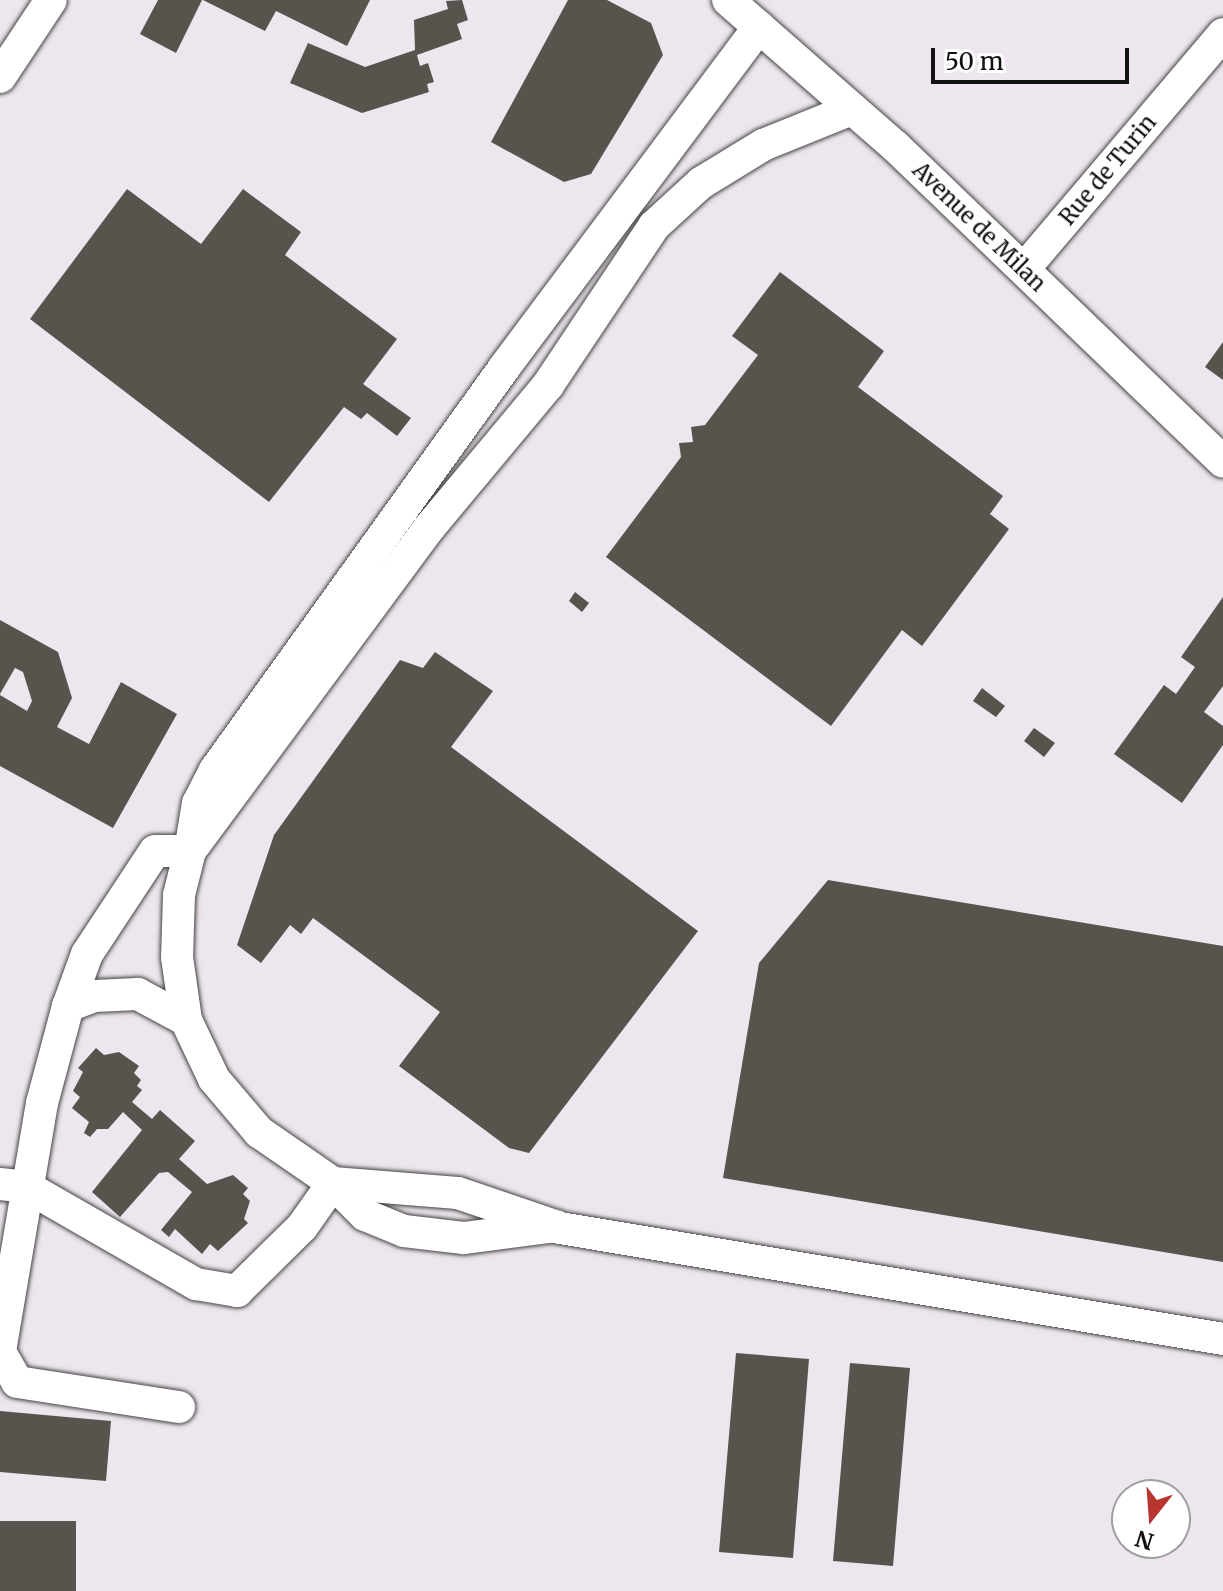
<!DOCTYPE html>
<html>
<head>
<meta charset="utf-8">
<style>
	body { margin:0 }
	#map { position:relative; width:1223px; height:1591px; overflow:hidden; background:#fefdf5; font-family:Merriweather,serif }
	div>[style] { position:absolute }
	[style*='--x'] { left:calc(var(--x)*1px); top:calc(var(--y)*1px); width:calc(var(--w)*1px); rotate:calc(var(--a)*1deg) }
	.industrial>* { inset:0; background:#eee6ee }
	.building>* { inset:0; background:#59534e }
	.roads { filter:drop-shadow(0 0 2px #444) drop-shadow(0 0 2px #444) }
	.minor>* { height:32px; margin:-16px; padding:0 16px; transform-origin:16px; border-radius:16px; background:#fff }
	span { translate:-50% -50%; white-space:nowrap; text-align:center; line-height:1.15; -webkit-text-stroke:8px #fff; paint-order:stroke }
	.street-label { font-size:22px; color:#111 }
	.north { position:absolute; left:1111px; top:1479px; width:80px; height:80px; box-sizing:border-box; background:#fff; border:2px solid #a0a0a0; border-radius:50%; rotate:197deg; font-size:22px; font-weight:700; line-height:32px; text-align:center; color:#111 }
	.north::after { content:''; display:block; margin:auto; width:28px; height:36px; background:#b93530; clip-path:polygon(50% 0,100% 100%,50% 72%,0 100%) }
	.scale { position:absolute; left:931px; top:48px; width:198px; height:36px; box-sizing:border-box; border:4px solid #111; border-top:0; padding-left:10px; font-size:24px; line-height:28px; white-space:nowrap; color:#111; -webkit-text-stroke:6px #fff; paint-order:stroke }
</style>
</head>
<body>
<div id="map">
	<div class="industrial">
		<div style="clip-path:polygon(evenodd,0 0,1223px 0,1223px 1591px,0 1591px,0 0,1127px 1495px,1175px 1495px,1175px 1543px,1127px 1543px,1127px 1495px)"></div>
	</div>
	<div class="building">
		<div style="clip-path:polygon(158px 0,202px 0,176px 53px,140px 34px)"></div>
		<div style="clip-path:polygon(203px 0,370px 0,347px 46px,276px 11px,265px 31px)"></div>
		<div style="clip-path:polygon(462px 0,468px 20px,457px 24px,462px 39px,417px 55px,420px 66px,428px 63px,434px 82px,427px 84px,429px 92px,362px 113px,290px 83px,308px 43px,365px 67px,415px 50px,414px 20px,448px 9px,446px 1px)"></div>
		<div style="clip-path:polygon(568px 0,607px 0,651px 23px,663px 55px,591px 174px,564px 182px,491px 142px)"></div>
		<div style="clip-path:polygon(127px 189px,201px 244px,243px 189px,301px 232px,285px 255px,397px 339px,363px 384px,411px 418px,397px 436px,367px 413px,361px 419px,344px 407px,269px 502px,30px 319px)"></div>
		<div style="clip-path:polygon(780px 272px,884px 351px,858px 387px,1003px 496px,990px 514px,1009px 529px,922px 646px,902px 630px,831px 726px,606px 557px,681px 457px,679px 443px,693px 442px,691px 427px,705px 425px,758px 355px,732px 336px)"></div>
		<div style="clip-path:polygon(1223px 342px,1223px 380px,1205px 367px)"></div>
		<div style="clip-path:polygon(575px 592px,589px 603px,582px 612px,569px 601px)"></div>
		<div style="clip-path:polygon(1223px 597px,1223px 686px,1204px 712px,1223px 726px,1223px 745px,1182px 803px,1114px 754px,1164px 685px,1176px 694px,1195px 667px,1181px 657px)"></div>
		<div style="clip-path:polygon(0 620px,58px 652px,72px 698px,57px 727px,89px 744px,121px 682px,177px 714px,113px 828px,0 766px,0 695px,27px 711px,32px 701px,23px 672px,15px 668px,0 694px)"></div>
		<div style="clip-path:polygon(435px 652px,493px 691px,451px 747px,698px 931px,529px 1153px,509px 1148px,399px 1066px,440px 1012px,313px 918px,301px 934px,290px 925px,261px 963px,237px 945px,274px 835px,400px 660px,423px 668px)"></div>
		<div style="clip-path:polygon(982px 688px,1005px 706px,996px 717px,973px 701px)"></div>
		<div style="clip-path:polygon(1034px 728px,1055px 743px,1044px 757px,1024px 741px)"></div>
		<div style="clip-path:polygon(828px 880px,1223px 946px,1223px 1262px,723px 1178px,759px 963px)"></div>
		<div style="clip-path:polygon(96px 1048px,104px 1055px,119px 1052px,139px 1066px,134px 1073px,141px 1080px,137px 1086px,142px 1090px,132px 1102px,152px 1119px,160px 1110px,195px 1141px,179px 1159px,207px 1184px,233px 1175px,248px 1188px,243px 1194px,250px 1201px,244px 1219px,248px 1223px,218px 1251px,210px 1244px,202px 1254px,175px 1229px,169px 1237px,161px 1230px,192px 1192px,168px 1172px,159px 1173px,120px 1217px,92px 1192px,142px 1130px,123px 1112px,108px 1129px,97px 1129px,90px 1137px,84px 1133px,89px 1122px,72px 1108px,80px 1097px,73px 1091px,83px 1072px,78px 1068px)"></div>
		<div style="clip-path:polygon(736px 1353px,809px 1359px,793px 1558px,719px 1552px)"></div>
		<div style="clip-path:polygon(850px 1363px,910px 1368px,893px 1566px,833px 1561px)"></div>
		<div style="clip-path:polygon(0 1411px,111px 1421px,106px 1481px,0 1472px)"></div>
		<div style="clip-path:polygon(0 1521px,76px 1521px,76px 1591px,0 1591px)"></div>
	</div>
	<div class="roads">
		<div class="minor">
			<div style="--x:728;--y:0;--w:222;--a:41.2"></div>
			<div style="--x:895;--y:146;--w:455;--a:43.9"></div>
			<div style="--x:759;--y:27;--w:426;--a:126.8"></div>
			<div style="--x:504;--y:368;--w:495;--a:125.7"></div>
			<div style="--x:215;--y:770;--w:37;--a:117"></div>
			<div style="--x:198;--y:803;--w:49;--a:99.5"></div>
			<div style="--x:190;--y:851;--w:402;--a:-53.5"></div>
			<div style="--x:429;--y:528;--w:186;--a:-50.2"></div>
			<div style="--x:548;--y:385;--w:191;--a:-56.3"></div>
			<div style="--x:654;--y:226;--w:64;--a:-42.5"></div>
			<div style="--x:701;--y:183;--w:73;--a:-31.5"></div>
			<div style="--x:763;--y:145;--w:96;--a:-22"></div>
			<div style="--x:0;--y:77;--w:92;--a:-56.5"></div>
			<div style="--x:1024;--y:269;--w:308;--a:-49.7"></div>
			<div style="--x:68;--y:1006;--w:100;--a:105"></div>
			<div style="--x:42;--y:1103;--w:253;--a:99.6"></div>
			<div style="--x:0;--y:1352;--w:34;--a:60"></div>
			<div style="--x:17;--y:1382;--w:164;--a:8.8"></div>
			<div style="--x:186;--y:1020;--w:55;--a:-151.6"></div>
			<div style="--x:138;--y:994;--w:44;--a:177.4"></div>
			<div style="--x:94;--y:996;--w:28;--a:159"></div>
			<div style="--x:68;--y:1006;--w:55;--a:-69.9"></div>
			<div style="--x:87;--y:954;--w:123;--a:-56.6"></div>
			<div style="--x:155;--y:851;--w:35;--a:0"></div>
			<div style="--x:190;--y:851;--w:45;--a:104"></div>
			<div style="--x:179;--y:895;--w:62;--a:91.8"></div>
			<div style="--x:177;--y:957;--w:64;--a:81.9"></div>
			<div style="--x:186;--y:1020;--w:65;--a:64.6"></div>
			<div style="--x:214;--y:1079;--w:70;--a:49.7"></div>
			<div style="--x:259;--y:1132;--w:90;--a:34.6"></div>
			<div style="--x:333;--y:1183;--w:45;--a:45"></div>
			<div style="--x:365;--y:1215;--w:42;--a:22.3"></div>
			<div style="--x:404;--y:1231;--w:60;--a:6.7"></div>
			<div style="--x:464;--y:1238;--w:93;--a:-7.4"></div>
			<div style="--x:333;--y:1183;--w:125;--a:4.6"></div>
			<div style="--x:458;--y:1193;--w:96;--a:18.8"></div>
			<div style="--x:0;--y:1184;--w:27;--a:6"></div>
			<div style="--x:27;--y:1187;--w:195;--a:29.9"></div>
			<div style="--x:196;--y:1284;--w:42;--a:9.7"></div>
			<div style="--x:237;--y:1291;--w:91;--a:-44.6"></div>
			<div style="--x:302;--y:1227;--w:54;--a:-54.8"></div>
			<div style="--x:536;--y:1224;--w:697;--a:9.5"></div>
		</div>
	</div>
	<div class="street-label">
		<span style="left:1108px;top:170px;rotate:-50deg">Rue de Turin</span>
		<span style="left:979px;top:227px;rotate:44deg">Avenue de Milan</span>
	</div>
	<div class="north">N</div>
	<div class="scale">50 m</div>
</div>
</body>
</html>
